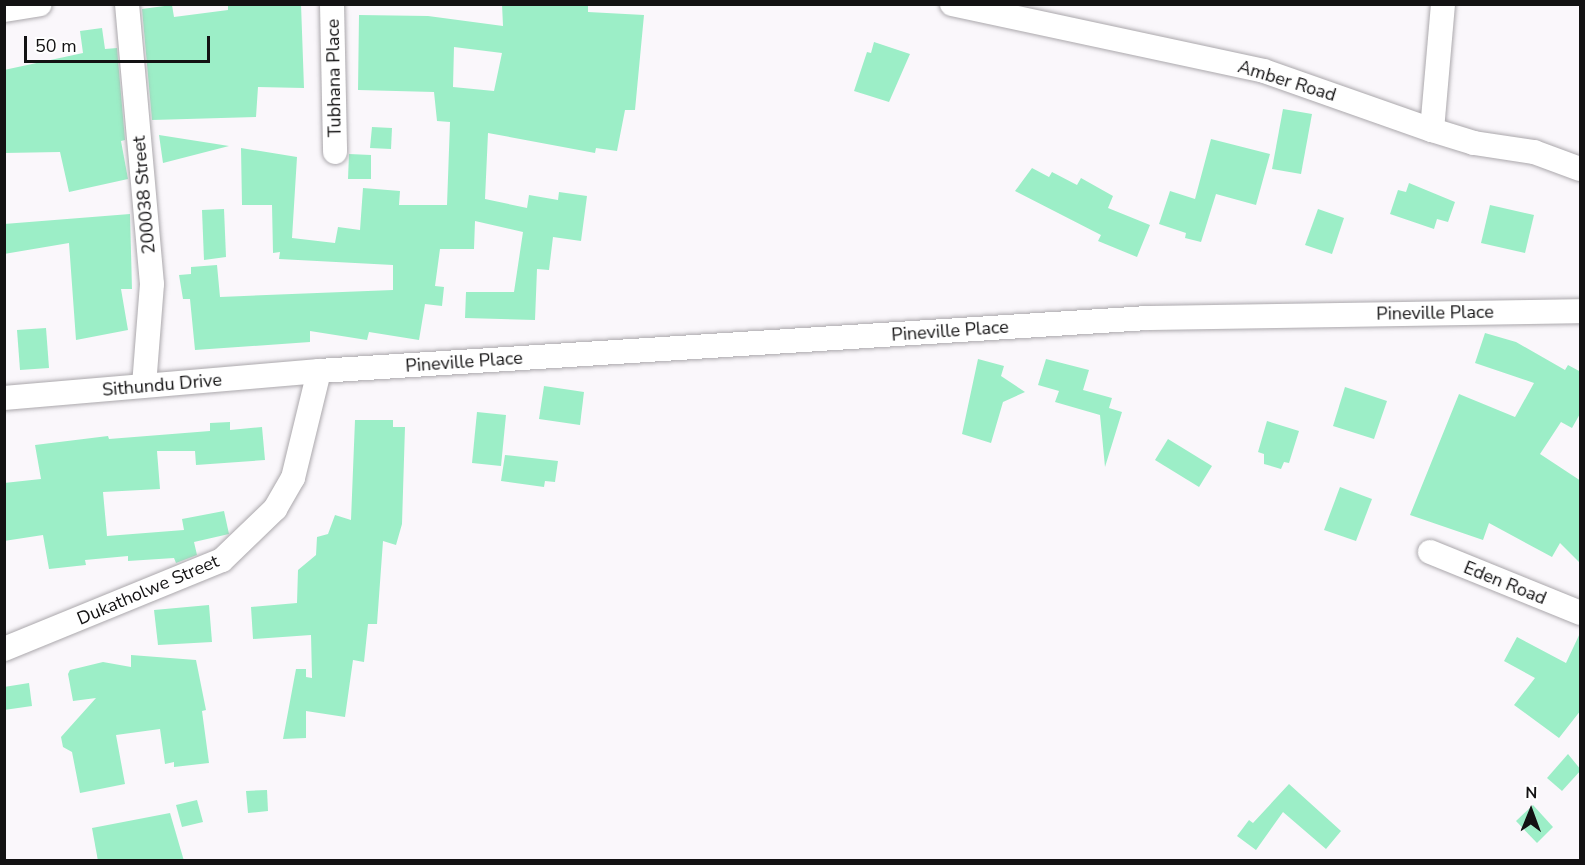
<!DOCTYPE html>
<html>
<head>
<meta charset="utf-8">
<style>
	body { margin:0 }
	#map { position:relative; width:1585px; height:865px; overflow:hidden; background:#faf7fb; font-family:"Nunito Sans",sans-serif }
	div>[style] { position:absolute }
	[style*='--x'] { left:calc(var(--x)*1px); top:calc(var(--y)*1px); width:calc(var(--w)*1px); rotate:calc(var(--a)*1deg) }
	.building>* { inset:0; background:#9ceec7 }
	.roads { filter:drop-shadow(0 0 2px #aba8ac) drop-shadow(0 0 2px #aba8ac) }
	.street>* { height:24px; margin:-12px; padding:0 12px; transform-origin:12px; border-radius:12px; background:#fff }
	span { translate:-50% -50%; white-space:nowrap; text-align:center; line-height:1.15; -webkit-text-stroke:6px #fff; paint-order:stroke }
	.street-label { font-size:18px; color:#131213 }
	.frame { position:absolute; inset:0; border:6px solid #131213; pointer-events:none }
	.north { position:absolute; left:1501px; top:781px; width:60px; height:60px; -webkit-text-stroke:4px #fff; paint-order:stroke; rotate:1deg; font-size:16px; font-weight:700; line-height:24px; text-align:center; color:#131213 }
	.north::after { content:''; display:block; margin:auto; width:21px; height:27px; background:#131213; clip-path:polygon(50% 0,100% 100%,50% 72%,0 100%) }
	.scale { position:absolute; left:24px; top:36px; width:186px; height:27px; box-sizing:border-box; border:3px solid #131213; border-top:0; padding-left:8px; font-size:18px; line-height:21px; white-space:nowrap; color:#131213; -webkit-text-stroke:4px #fff; paint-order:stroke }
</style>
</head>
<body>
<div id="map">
	<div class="building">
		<div style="clip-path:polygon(228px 4px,301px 4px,304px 88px,258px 87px,256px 117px,152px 120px,142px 9px,172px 5px,174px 17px,228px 10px)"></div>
		<div style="clip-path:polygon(evenodd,502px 4px,588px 4px,588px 12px,644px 15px,635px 110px,625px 110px,617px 151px,596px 148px,595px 153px,488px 133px,485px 199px,527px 208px,529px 195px,558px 200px,559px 192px,587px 196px,581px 241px,553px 237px,549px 270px,537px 269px,535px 320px,465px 318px,466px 292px,514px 292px,523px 232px,475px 221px,474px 249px,440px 249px,435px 286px,444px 287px,442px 306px,425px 304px,419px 340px,369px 332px,367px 340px,310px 331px,310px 342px,195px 350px,190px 299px,183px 299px,179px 275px,191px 274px,191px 267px,217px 265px,220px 297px,393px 290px,393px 265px,279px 259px,280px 252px,273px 253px,272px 205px,242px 205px,241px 148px,297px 157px,292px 238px,335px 243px,338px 227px,360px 230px,363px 188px,400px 191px,399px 205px,447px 205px,450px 122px,437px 121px,434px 92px,358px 90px,359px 15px,428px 16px,503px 26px,502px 4px,454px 47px,502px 53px,494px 91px,453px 87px,454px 47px)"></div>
		<div style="clip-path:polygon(102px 28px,105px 49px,117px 48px,125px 140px,121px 141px,128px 179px,69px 192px,60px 152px,4px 153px,4px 70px,83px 53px,80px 31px)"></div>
		<div style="clip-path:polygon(874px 42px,910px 54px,889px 102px,854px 91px,867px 52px,871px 53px)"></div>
		<div style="clip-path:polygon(1283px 109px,1312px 114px,1301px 174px,1272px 169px)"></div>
		<div style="clip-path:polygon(372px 127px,392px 128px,391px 149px,370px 148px)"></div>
		<div style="clip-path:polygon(159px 135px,229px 146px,163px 163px)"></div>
		<div style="clip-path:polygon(1211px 139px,1270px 154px,1256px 205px,1216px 194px,1201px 242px,1185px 238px,1186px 233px,1159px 224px,1170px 191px,1195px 199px)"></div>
		<div style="clip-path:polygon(349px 154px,371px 155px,371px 179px,348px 179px)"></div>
		<div style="clip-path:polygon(1032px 168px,1049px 177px,1052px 172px,1077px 185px,1081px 178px,1113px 196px,1108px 208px,1150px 225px,1137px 257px,1098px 241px,1101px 235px,1015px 191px)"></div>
		<div style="clip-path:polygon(1409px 183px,1455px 202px,1448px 222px,1437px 219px,1434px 229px,1390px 214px,1398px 190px,1406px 192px)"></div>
		<div style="clip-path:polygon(1490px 205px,1534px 215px,1525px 253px,1481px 243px)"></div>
		<div style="clip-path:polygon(224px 209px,226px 257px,204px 260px,202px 210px)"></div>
		<div style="clip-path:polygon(1318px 209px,1344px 218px,1332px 254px,1305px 245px)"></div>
		<div style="clip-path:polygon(130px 214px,132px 289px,121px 289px,128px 330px,76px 340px,69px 243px,4px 254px,4px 224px)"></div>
		<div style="clip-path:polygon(46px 328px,49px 368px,20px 370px,17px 330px)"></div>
		<div style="clip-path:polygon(1485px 333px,1516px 342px,1565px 370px,1568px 365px,1581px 372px,1581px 412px,1572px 428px,1561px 422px,1540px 454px,1581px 481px,1581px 564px,1560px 543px,1552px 557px,1489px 523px,1483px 540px,1410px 515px,1459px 394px,1515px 417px,1534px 383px,1475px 363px)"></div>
		<div style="clip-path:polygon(978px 359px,1004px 366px,1001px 376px,1025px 392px,1003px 402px,991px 443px,962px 434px)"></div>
		<div style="clip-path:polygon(1046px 359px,1089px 370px,1083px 390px,1112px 398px,1109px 408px,1122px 412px,1105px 467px,1100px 415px,1055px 402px,1059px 391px,1038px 385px)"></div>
		<div style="clip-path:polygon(544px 386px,584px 392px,580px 425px,539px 419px)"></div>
		<div style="clip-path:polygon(1345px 387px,1387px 401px,1374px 439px,1333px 426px)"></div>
		<div style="clip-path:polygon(477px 412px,506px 415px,501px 466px,472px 463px)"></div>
		<div style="clip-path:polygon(355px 420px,393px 420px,393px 427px,405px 427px,402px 524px,396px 545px,383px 541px,377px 624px,368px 624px,364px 662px,353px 660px,345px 717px,306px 711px,306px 738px,283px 739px,296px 669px,306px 669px,306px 677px,312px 678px,311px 635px,253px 639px,251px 607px,297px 603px,298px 570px,316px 555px,317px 537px,328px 534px,335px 515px,351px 520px)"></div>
		<div style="clip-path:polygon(1267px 421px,1299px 431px,1289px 463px,1284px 462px,1281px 469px,1264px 464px,1264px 454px,1258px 452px)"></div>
		<div style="clip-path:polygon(230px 422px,230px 430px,262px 427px,265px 460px,196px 465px,195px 451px,157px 451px,160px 489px,103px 492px,107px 536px,184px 530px,182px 519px,224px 511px,229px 534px,194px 542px,197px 555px,176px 563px,174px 558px,128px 561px,128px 556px,85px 560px,86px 565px,49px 569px,43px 535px,4px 541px,4px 483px,41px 479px,35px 445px,108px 436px,109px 439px,210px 431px,210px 423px)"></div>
		<div style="clip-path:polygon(1168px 439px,1212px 466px,1199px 487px,1155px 460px)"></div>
		<div style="clip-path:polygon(505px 455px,558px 461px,555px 482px,545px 481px,544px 487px,501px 481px)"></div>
		<div style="clip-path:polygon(1340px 487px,1372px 499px,1356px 541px,1324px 530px)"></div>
		<div style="clip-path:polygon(209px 605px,212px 642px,158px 645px,154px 610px)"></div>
		<div style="clip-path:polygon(1581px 631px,1581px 710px,1559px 738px,1514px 705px,1535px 678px,1504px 661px,1517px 637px,1566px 663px)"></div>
		<div style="clip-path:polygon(131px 655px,196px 660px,206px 710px,202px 711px,209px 763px,174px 767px,174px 762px,165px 764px,160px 729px,116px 735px,125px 784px,80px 793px,72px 752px,63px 747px,61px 737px,96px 698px,73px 701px,68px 674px,70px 670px,103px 662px,131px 667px)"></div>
		<div style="clip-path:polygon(29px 683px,32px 706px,4px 710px,4px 687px)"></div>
		<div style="clip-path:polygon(1568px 754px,1581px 770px,1562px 791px,1547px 778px)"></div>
		<div style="clip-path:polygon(1289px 784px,1341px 831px,1326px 849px,1283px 812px,1256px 850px,1237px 836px,1249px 820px,1253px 823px)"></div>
		<div style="clip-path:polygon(267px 790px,268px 811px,248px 813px,246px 791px)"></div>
		<div style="clip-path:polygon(197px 800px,203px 822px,182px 827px,176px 805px)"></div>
		<div style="clip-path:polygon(1533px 805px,1553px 827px,1537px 843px,1516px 821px)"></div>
		<div style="clip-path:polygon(170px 813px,184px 861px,98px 861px,92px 828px)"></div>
	</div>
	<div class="roads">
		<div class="street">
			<div style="--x:127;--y:4;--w:281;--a:84.9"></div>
			<div style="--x:152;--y:284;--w:102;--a:94.5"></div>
			<div style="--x:332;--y:4;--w:148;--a:88.8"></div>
			<div style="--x:952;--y:4;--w:319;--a:12.1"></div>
			<div style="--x:1264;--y:71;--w:178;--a:19.4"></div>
			<div style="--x:1432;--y:130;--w:44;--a:17.2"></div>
			<div style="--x:1474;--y:143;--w:61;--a:8.5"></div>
			<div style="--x:1534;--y:152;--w:49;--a:20.3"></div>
			<div style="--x:4;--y:10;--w:36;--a:-9"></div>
			<div style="--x:1432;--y:130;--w:126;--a:-85"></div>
			<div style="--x:4;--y:398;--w:316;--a:-4.9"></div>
			<div style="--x:319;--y:371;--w:830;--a:-3.66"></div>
			<div style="--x:1147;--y:318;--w:433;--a:-0.9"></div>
			<div style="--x:1430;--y:552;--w:162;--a:22.1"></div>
			<div style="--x:4;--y:649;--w:235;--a:-22.2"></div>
			<div style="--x:222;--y:560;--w:74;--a:-43.9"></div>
			<div style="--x:275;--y:509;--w:36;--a:-60"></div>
			<div style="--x:293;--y:478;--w:110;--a:-76.3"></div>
		</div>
	</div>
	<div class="street-label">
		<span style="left:334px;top:78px;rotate:-91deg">Tubhana Place</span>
		<span style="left:1287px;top:81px;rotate:17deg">Amber Road</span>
		<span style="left:144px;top:195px;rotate:-95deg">200038 Street</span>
		<span style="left:1435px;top:313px;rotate:-1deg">Pineville Place</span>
		<span style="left:950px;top:331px;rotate:-4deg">Pineville Place</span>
		<span style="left:464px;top:362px;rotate:-4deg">Pineville Place</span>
		<span style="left:162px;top:385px;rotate:-5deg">Sithundu Drive</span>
		<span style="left:1505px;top:583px;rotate:22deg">Eden Road</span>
		<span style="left:148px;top:590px;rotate:-23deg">Dukatholwe Street</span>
	</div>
	<div class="frame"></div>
	<div class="north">N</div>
	<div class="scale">50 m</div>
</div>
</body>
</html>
